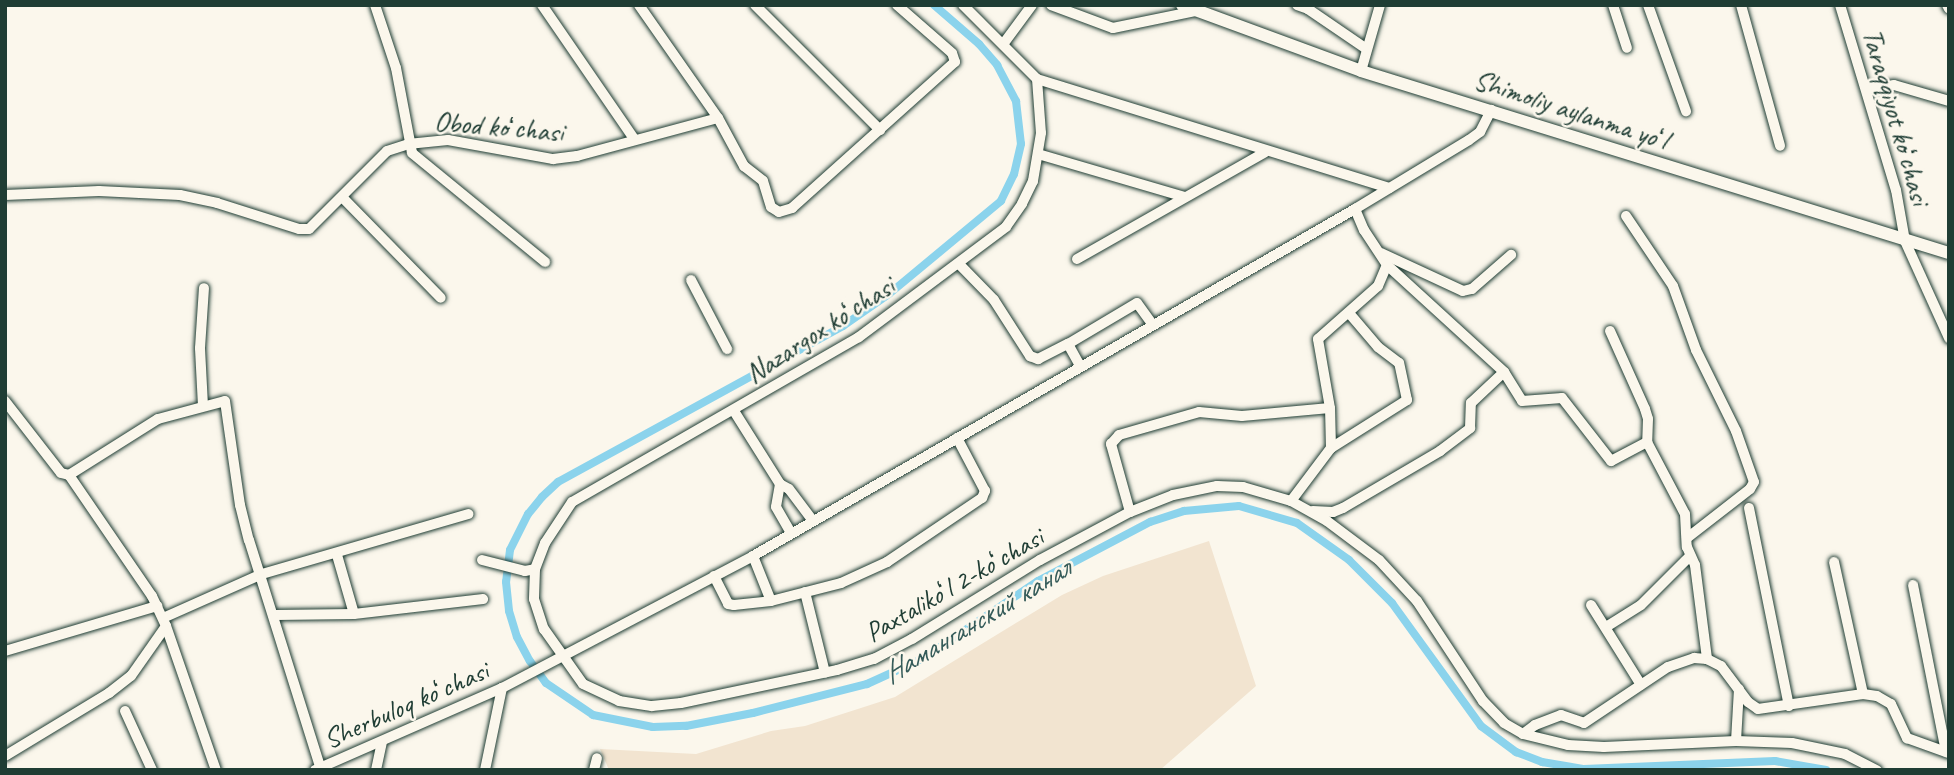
<!DOCTYPE html>
<html>
<head>
<meta charset="utf-8">
<style>
	body { margin:0 }
	#map { position:relative; width:1954px; height:775px; overflow:hidden; background:#fbf7ec; font-family:Caveat,sans-serif }
	div>[style] { position:absolute }
	[style*='--x'] { left:calc(var(--x)*1px); top:calc(var(--y)*1px); width:calc(var(--w)*1px); rotate:calc(var(--a)*1deg) }
	.built>* { inset:0; background:#f2e4d0 }
	.canal>* { height:8px; margin:-4px; padding:0 4px; transform-origin:4px; border-radius:4px; background:#8bd3ec }
	.roads { filter:drop-shadow(0 0 2px #1f3d34) drop-shadow(0 0 2px #1f3d34) }
	.minor>* { height:10px; margin:-5px; padding:0 5px; transform-origin:5px; border-radius:5px; background:#fbf7ec }
	.major>* { height:12px; margin:-6px; padding:0 6px; transform-origin:6px; border-radius:6px; background:#fbf7ec }
	span { translate:-50% -50%; white-space:nowrap; text-align:center; line-height:1.15; -webkit-text-stroke:5px #fbf7ec; paint-order:stroke }
	.street-label { font-size:28px; color:#1f3d34 }
	.water-label { font-size:30px; color:#355b59; font-style:italic }
	.frame { position:absolute; inset:0; border:7px solid #1f3d34; pointer-events:none }
</style>
</head>
<body>
<div id="map">
	<div class="built">
		<div style="clip-path:polygon(1209px 541px,1256px 686px,1160px 770px,609px 770px,600px 749px,696px 754px,771px 731px,805px 726px,895px 697px,1062px 595px,1103px 576px)"></div>
	</div>
	<div class="canal">
		<div style="--x:934;--y:5;--w:60;--a:40.9"></div>
		<div style="--x:979;--y:44;--w:28;--a:49"></div>
		<div style="--x:997;--y:65;--w:41;--a:62.2"></div>
		<div style="--x:1016;--y:101;--w:43;--a:83.4"></div>
		<div style="--x:1021;--y:144;--w:31;--a:103"></div>
		<div style="--x:1014;--y:174;--w:30;--a:116"></div>
		<div style="--x:1001;--y:201;--w:146;--a:140.3"></div>
		<div style="--x:889;--y:294;--w:56;--a:145.2"></div>
		<div style="--x:843;--y:326;--w:325;--a:151.3"></div>
		<div style="--x:558;--y:482;--w:22;--a:137"></div>
		<div style="--x:542;--y:497;--w:22;--a:129"></div>
		<div style="--x:528;--y:514;--w:40;--a:116.6"></div>
		<div style="--x:510;--y:550;--w:32;--a:97"></div>
		<div style="--x:506;--y:582;--w:29;--a:84"></div>
		<div style="--x:509;--y:611;--w:27;--a:73"></div>
		<div style="--x:517;--y:637;--w:27;--a:62"></div>
		<div style="--x:530;--y:661;--w:27;--a:54"></div>
		<div style="--x:546;--y:683;--w:57;--a:34.2"></div>
		<div style="--x:593;--y:715;--w:61;--a:11.3"></div>
		<div style="--x:653;--y:727;--w:33;--a:-2"></div>
		<div style="--x:686;--y:726;--w:68;--a:-11"></div>
		<div style="--x:753;--y:713;--w:118;--a:-14.3"></div>
		<div style="--x:867;--y:684;--w:60;--a:-24.4"></div>
		<div style="--x:922;--y:659;--w:140;--a:-33.9"></div>
		<div style="--x:1038;--y:581;--w:127;--a:-27.8"></div>
		<div style="--x:1150;--y:522;--w:36;--a:-18"></div>
		<div style="--x:1184;--y:511;--w:55;--a:-5.2"></div>
		<div style="--x:1239;--y:506;--w:60;--a:16.3"></div>
		<div style="--x:1297;--y:523;--w:64;--a:35.4"></div>
		<div style="--x:1349;--y:560;--w:61;--a:45"></div>
		<div style="--x:1392;--y:603;--w:152;--a:54.1"></div>
		<div style="--x:1481;--y:726;--w:44;--a:36.6"></div>
		<div style="--x:1516;--y:752;--w:28;--a:21"></div>
		<div style="--x:1542;--y:762;--w:43;--a:9.5"></div>
		<div style="--x:1584;--y:769;--w:191;--a:-2.4"></div>
		<div style="--x:1775;--y:761;--w:52;--a:10"></div>
	</div>
	<div class="roads">
		<div class="minor">
			<div style="--x:375;--y:5;--w:66;--a:71.6"></div>
			<div style="--x:396;--y:68;--w:86;--a:79.3"></div>
			<div style="--x:412;--y:153;--w:172;--a:39.3"></div>
			<div style="--x:542;--y:5;--w:163;--a:55.5"></div>
			<div style="--x:755;--y:5;--w:177;--a:45"></div>
			<div style="--x:963;--y:5;--w:105;--a:45"></div>
			<div style="--x:1037;--y:79;--w:54;--a:85.8"></div>
			<div style="--x:1041;--y:133;--w:49;--a:99.5"></div>
			<div style="--x:1033;--y:181;--w:25;--a:116"></div>
			<div style="--x:1022;--y:204;--w:28;--a:125"></div>
			<div style="--x:1006;--y:227;--w:184;--a:143.2"></div>
			<div style="--x:859;--y:337;--w:331;--a:150.1"></div>
			<div style="--x:572;--y:502;--w:49;--a:123.4"></div>
			<div style="--x:545;--y:543;--w:28;--a:111"></div>
			<div style="--x:535;--y:569;--w:30;--a:92"></div>
			<div style="--x:534;--y:599;--w:32;--a:72"></div>
			<div style="--x:544;--y:629;--w:67;--a:54.7"></div>
			<div style="--x:583;--y:684;--w:40;--a:25"></div>
			<div style="--x:619;--y:701;--w:33;--a:9"></div>
			<div style="--x:652;--y:706;--w:29;--a:-6"></div>
			<div style="--x:681;--y:703;--w:159;--a:-11.9"></div>
			<div style="--x:837;--y:670;--w:39;--a:-17"></div>
			<div style="--x:874;--y:659;--w:43;--a:-27.8"></div>
			<div style="--x:912;--y:639;--w:150;--a:-31.7"></div>
			<div style="--x:1040;--y:560;--w:102;--a:-28.1"></div>
			<div style="--x:1130;--y:512;--w:46;--a:-21.6"></div>
			<div style="--x:1173;--y:495;--w:45;--a:-11.6"></div>
			<div style="--x:1217;--y:486;--w:26;--a:2"></div>
			<div style="--x:1243;--y:487;--w:50;--a:16.3"></div>
			<div style="--x:1291;--y:501;--w:41;--a:29.1"></div>
			<div style="--x:1327;--y:521;--w:65;--a:36.9"></div>
			<div style="--x:1379;--y:560;--w:56;--a:47.2"></div>
			<div style="--x:1417;--y:601;--w:120;--a:56.6"></div>
			<div style="--x:1483;--y:701;--w:30;--a:46"></div>
			<div style="--x:1504;--y:723;--w:22;--a:30"></div>
			<div style="--x:1523;--y:734;--w:46;--a:13.7"></div>
			<div style="--x:1568;--y:745;--w:36;--a:3"></div>
			<div style="--x:1604;--y:747;--w:132;--a:-2.6"></div>
			<div style="--x:1736;--y:741;--w:56;--a:2"></div>
			<div style="--x:1792;--y:743;--w:54;--a:11.7"></div>
			<div style="--x:1845;--y:754;--w:36;--a:27"></div>
			<div style="--x:1051;--y:5;--w:66;--a:20.4"></div>
			<div style="--x:1113;--y:28;--w:85;--a:-11.6"></div>
			<div style="--x:1297;--y:5;--w:12;--a:20"></div>
			<div style="--x:1308;--y:9;--w:69;--a:34.4"></div>
			<div style="--x:1613;--y:5;--w:45;--a:72"></div>
			<div style="--x:1648;--y:5;--w:113;--a:70.3"></div>
			<div style="--x:1741;--y:5;--w:146;--a:74.5"></div>
			<div style="--x:1840;--y:5;--w:193;--a:73.2"></div>
			<div style="--x:1896;--y:190;--w:52;--a:80"></div>
			<div style="--x:1905;--y:241;--w:107;--a:65.6"></div>
			<div style="--x:1947;--y:5;--w:4;--a:63"></div>
			<div style="--x:1004;--y:43;--w:47;--a:-53.6"></div>
			<div style="--x:1361;--y:71;--w:69;--a:-73.9"></div>
			<div style="--x:1037;--y:79;--w:369;--a:17.2"></div>
			<div style="--x:1866;--y:89;--w:28;--a:-8"></div>
			<div style="--x:1894;--y:85;--w:57;--a:16.2"></div>
			<div style="--x:718;--y:118;--w:55;--a:61.6"></div>
			<div style="--x:744;--y:166;--w:24;--a:38"></div>
			<div style="--x:763;--y:181;--w:27;--a:73"></div>
			<div style="--x:771;--y:207;--w:9;--a:32"></div>
			<div style="--x:779;--y:212;--w:14;--a:-17"></div>
			<div style="--x:792;--y:208;--w:219;--a:-41.9"></div>
			<div style="--x:955;--y:62;--w:9;--a:-108"></div>
			<div style="--x:952;--y:53;--w:73;--a:-138.9"></div>
			<div style="--x:1038;--y:154;--w:153;--a:16.3"></div>
			<div style="--x:5;--y:195;--w:94;--a:-2.4"></div>
			<div style="--x:99;--y:191;--w:81;--a:2.8"></div>
			<div style="--x:180;--y:195;--w:38;--a:12"></div>
			<div style="--x:217;--y:203;--w:86;--a:17.6"></div>
			<div style="--x:299;--y:229;--w:10;--a:0"></div>
			<div style="--x:309;--y:229;--w:110;--a:-45"></div>
			<div style="--x:387;--y:151;--w:22;--a:-18"></div>
			<div style="--x:408;--y:144;--w:40;--a:-5.7"></div>
			<div style="--x:448;--y:140;--w:107;--a:10.3"></div>
			<div style="--x:553;--y:159;--w:24;--a:-7"></div>
			<div style="--x:577;--y:156;--w:146;--a:-15.1"></div>
			<div style="--x:718;--y:118;--w:138;--a:-125"></div>
			<div style="--x:342;--y:197;--w:141;--a:45.6"></div>
			<div style="--x:1355;--y:209;--w:23;--a:67"></div>
			<div style="--x:1364;--y:230;--w:42;--a:56.7"></div>
			<div style="--x:1387;--y:265;--w:159;--a:42.4"></div>
			<div style="--x:1504;--y:372;--w:34;--a:58"></div>
			<div style="--x:1522;--y:401;--w:40;--a:-4.3"></div>
			<div style="--x:1562;--y:398;--w:80;--a:52.1"></div>
			<div style="--x:1611;--y:461;--w:41;--a:-27.8"></div>
			<div style="--x:1626;--y:216;--w:84;--a:56.1"></div>
			<div style="--x:1673;--y:286;--w:68;--a:70.2"></div>
			<div style="--x:1696;--y:350;--w:90;--a:63.7"></div>
			<div style="--x:1736;--y:431;--w:54;--a:70.6"></div>
			<div style="--x:1754;--y:482;--w:8;--a:120"></div>
			<div style="--x:1750;--y:489;--w:80;--a:142.1"></div>
			<div style="--x:1381;--y:253;--w:90;--a:24.9"></div>
			<div style="--x:1463;--y:291;--w:9;--a:-13"></div>
			<div style="--x:1472;--y:289;--w:52;--a:-41.1"></div>
			<div style="--x:1077;--y:259;--w:216;--a:-29.6"></div>
			<div style="--x:959;--y:264;--w:50;--a:45.8"></div>
			<div style="--x:994;--y:300;--w:67;--a:57.3"></div>
			<div style="--x:1030;--y:356;--w:9;--a:21"></div>
			<div style="--x:1038;--y:359;--w:34;--a:-27"></div>
			<div style="--x:1068;--y:344;--w:25;--a:61"></div>
			<div style="--x:691;--y:280;--w:78;--a:62.4"></div>
			<div style="--x:1610;--y:331;--w:85;--a:65.8"></div>
			<div style="--x:1645;--y:409;--w:10;--a:73"></div>
			<div style="--x:1648;--y:419;--w:23;--a:92"></div>
			<div style="--x:1647;--y:442;--w:81;--a:62.2"></div>
			<div style="--x:1685;--y:514;--w:33;--a:87"></div>
			<div style="--x:1687;--y:547;--w:20;--a:66"></div>
			<div style="--x:1695;--y:565;--w:95;--a:82.7"></div>
			<div style="--x:1068;--y:344;--w:80;--a:-30.7"></div>
			<div style="--x:1137;--y:303;--w:27;--a:54"></div>
			<div style="--x:5;--y:401;--w:91;--a:52.1"></div>
			<div style="--x:61;--y:473;--w:8;--a:14"></div>
			<div style="--x:69;--y:475;--w:147;--a:55.6"></div>
			<div style="--x:152;--y:596;--w:33;--a:65"></div>
			<div style="--x:166;--y:626;--w:152;--a:70.9"></div>
			<div style="--x:203;--y:406;--w:58;--a:-93"></div>
			<div style="--x:200;--y:348;--w:60;--a:-86.2"></div>
			<div style="--x:734;--y:411;--w:86;--a:57.8"></div>
			<div style="--x:780;--y:484;--w:23;--a:100"></div>
			<div style="--x:776;--y:507;--w:30;--a:60"></div>
			<div style="--x:1331;--y:448;--w:90;--a:-32.3"></div>
			<div style="--x:1407;--y:400;--w:38;--a:-102"></div>
			<div style="--x:1399;--y:363;--w:26;--a:-143"></div>
			<div style="--x:1378;--y:347;--w:45;--a:-130.5"></div>
			<div style="--x:69;--y:475;--w:105;--a:-32.2"></div>
			<div style="--x:158;--y:419;--w:69;--a:-15"></div>
			<div style="--x:225;--y:401;--w:105;--a:81.8"></div>
			<div style="--x:240;--y:505;--w:36;--a:76"></div>
			<div style="--x:249;--y:540;--w:238;--a:72.6"></div>
			<div style="--x:780;--y:484;--w:10;--a:29"></div>
			<div style="--x:789;--y:489;--w:40;--a:53"></div>
			<div style="--x:1291;--y:501;--w:66;--a:-53"></div>
			<div style="--x:1331;--y:448;--w:40;--a:-91.4"></div>
			<div style="--x:1330;--y:408;--w:70;--a:-99.9"></div>
			<div style="--x:1318;--y:339;--w:80;--a:-41.5"></div>
			<div style="--x:1378;--y:286;--w:23;--a:-67"></div>
			<div style="--x:1749;--y:508;--w:202;--a:78.6"></div>
			<div style="--x:1313;--y:511;--w:20;--a:3"></div>
			<div style="--x:1333;--y:512;--w:11;--a:-22"></div>
			<div style="--x:1343;--y:508;--w:113;--a:-30.4"></div>
			<div style="--x:1440;--y:451;--w:38;--a:-37"></div>
			<div style="--x:1470;--y:428;--w:25;--a:-88"></div>
			<div style="--x:1471;--y:403;--w:45;--a:-43.2"></div>
			<div style="--x:1130;--y:512;--w:71;--a:-105.6"></div>
			<div style="--x:1111;--y:444;--w:12;--a:-48"></div>
			<div style="--x:1119;--y:435;--w:83;--a:-16"></div>
			<div style="--x:1199;--y:412;--w:43;--a:5.3"></div>
			<div style="--x:1242;--y:416;--w:88;--a:-5.2"></div>
			<div style="--x:337;--y:555;--w:61;--a:73.9"></div>
			<div style="--x:753;--y:556;--w:48;--a:68.2"></div>
			<div style="--x:482;--y:560;--w:44;--a:14.3"></div>
			<div style="--x:525;--y:571;--w:10;--a:-11"></div>
			<div style="--x:1834;--y:562;--w:135;--a:77.6"></div>
			<div style="--x:714;--y:576;--w:31;--a:63"></div>
			<div style="--x:728;--y:604;--w:6;--a:9"></div>
			<div style="--x:734;--y:605;--w:37;--a:-6"></div>
			<div style="--x:771;--y:601;--w:72;--a:-14.4"></div>
			<div style="--x:841;--y:583;--w:51;--a:-24.5"></div>
			<div style="--x:887;--y:562;--w:115;--a:-34"></div>
			<div style="--x:982;--y:498;--w:8;--a:-67"></div>
			<div style="--x:985;--y:491;--w:60;--a:-117.8"></div>
			<div style="--x:1913;--y:585;--w:170;--a:78.8"></div>
			<div style="--x:805;--y:592;--w:83;--a:76.1"></div>
			<div style="--x:1591;--y:605;--w:94;--a:58"></div>
			<div style="--x:275;--y:615;--w:79;--a:-0.7"></div>
			<div style="--x:354;--y:614;--w:130;--a:-6.6"></div>
			<div style="--x:163;--y:618;--w:108;--a:-24"></div>
			<div style="--x:262;--y:574;--w:215;--a:-16.2"></div>
			<div style="--x:1606;--y:627;--w:41;--a:-32.2"></div>
			<div style="--x:1641;--y:605;--w:69;--a:-45"></div>
			<div style="--x:5;--y:651;--w:159;--a:-16.5"></div>
			<div style="--x:125;--y:711;--w:65;--a:65.4"></div>
			<div style="--x:1523;--y:734;--w:15;--a:-37"></div>
			<div style="--x:1535;--y:725;--w:28;--a:-21"></div>
			<div style="--x:1561;--y:715;--w:24;--a:19"></div>
			<div style="--x:1584;--y:723;--w:101;--a:-33.7"></div>
			<div style="--x:1668;--y:667;--w:28;--a:-19"></div>
			<div style="--x:1694;--y:658;--w:13;--a:4"></div>
			<div style="--x:1707;--y:659;--w:16;--a:27"></div>
			<div style="--x:1721;--y:666;--w:45;--a:53.1"></div>
			<div style="--x:1748;--y:702;--w:12;--a:35"></div>
			<div style="--x:1758;--y:709;--w:106;--a:-8.1"></div>
			<div style="--x:1863;--y:694;--w:14;--a:8"></div>
			<div style="--x:1877;--y:696;--w:16;--a:30"></div>
			<div style="--x:1891;--y:704;--w:38;--a:65"></div>
			<div style="--x:1907;--y:738;--w:45;--a:19.7"></div>
			<div style="--x:1736;--y:741;--w:52;--a:-86.7"></div>
			<div style="--x:5;--y:756;--w:122;--a:-31.2"></div>
			<div style="--x:109;--y:693;--w:28;--a:-38"></div>
			<div style="--x:131;--y:676;--w:61;--a:-55"></div>
			<div style="--x:315;--y:770;--w:204;--a:-23.7"></div>
			<div style="--x:502;--y:688;--w:284;--a:-27.7"></div>
			<div style="--x:753;--y:556;--w:695;--a:-29.96"></div>
			<div style="--x:1355;--y:209;--w:133;--a:-31.2"></div>
			<div style="--x:1469;--y:140;--w:14;--a:-36"></div>
			<div style="--x:1480;--y:132;--w:25;--a:-63"></div>
			<div style="--x:376;--y:770;--w:29;--a:-78"></div>
			<div style="--x:485;--y:770;--w:84;--a:-78.3"></div>
			<div style="--x:594;--y:770;--w:12;--a:-76"></div>
		</div>
		<div class="major">
			<div style="--x:1182;--y:5;--w:191;--a:20.2"></div>
			<div style="--x:1361;--y:71;--w:616;--a:17.2"></div>
		</div>
	</div>
	<div class="street-label">
		<span style="left:1571px;top:110px;rotate:18deg">Shimoliy aylanma yoʻl</span>
		<span style="left:1896px;top:117px;rotate:74deg">Taraqqiyot koʻchasi</span>
		<span style="left:499px;top:127px;rotate:5deg">Obod koʻchasi</span>
		<span style="left:820px;top:330px;rotate:-33deg">Nazargox koʻchasi</span>
		<span style="left:954px;top:585px;rotate:-30deg">Paxtalikoʻl 2-koʻchasi</span>
		<span style="left:406px;top:705px;rotate:-24deg">Sherbuloq koʻchasi</span>
	</div>
	<div class="water-label">
		<span style="left:976px;top:621px;rotate:-31deg">Наманганский канал</span>
	</div>
	<div class="frame"></div>
</div>
</body>
</html>
